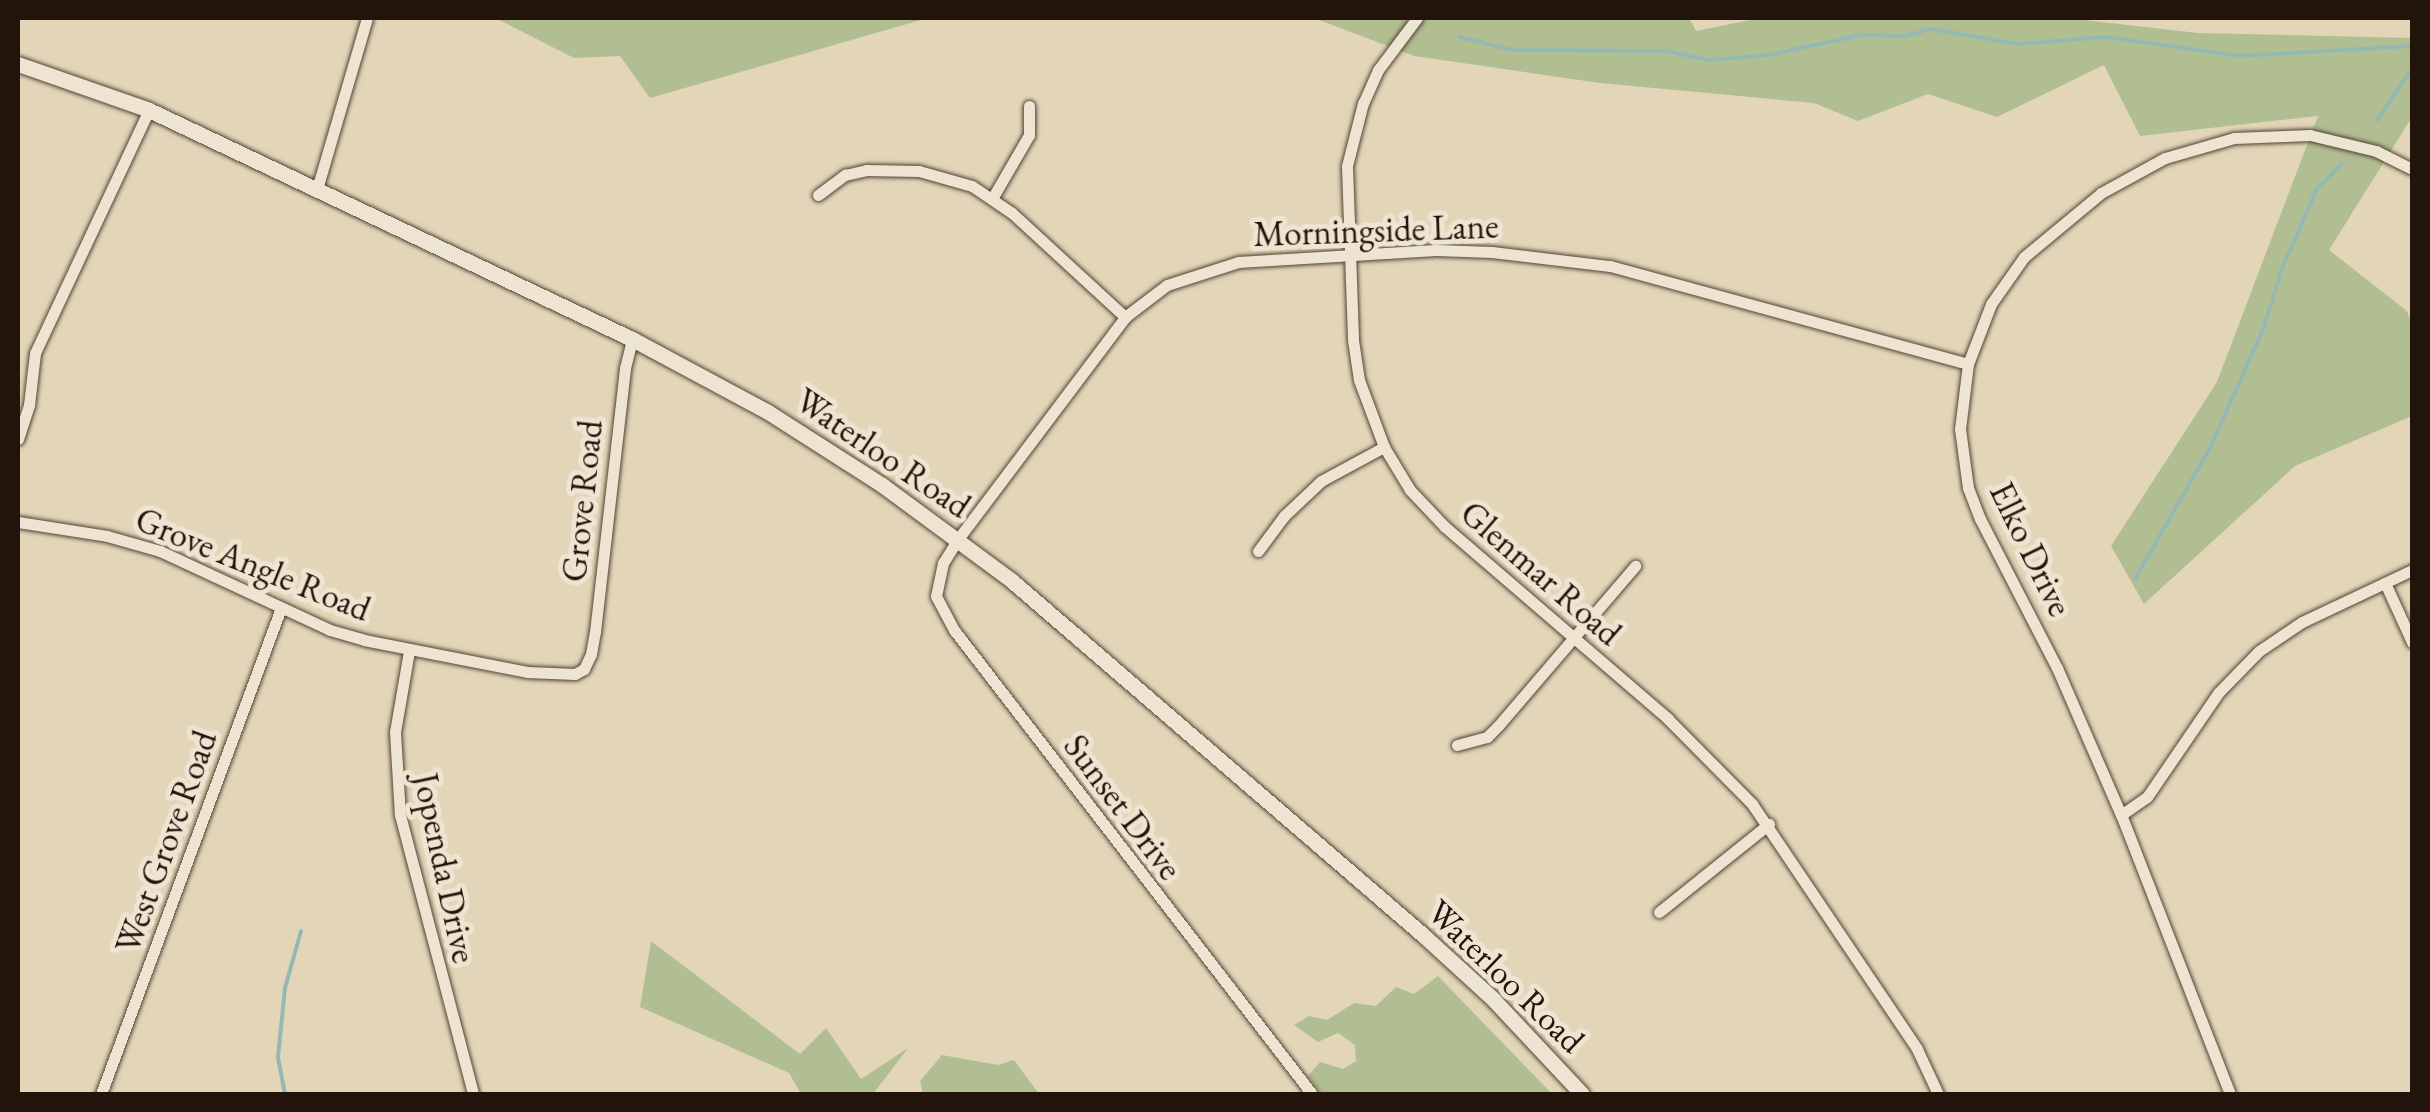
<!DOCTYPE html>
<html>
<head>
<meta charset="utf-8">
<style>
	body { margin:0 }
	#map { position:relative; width:2430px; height:1112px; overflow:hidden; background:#e3d6b8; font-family:"EB Garamond",serif }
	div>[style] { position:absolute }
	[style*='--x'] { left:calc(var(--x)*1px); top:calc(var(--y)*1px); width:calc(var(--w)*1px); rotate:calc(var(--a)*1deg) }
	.green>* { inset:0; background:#b1be91 }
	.stream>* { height:4px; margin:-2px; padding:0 2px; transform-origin:2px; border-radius:2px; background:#96b8b5 }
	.roads { filter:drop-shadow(0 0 2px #524436) drop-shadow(0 0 2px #524436) }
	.minor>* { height:11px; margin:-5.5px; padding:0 5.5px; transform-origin:5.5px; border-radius:5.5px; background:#ede4d1 }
	.secondary>* { height:15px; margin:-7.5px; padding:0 7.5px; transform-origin:7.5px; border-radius:7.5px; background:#ede4d1 }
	span { translate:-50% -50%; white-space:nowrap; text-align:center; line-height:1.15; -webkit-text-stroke:10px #ede4d1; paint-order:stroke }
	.street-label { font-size:35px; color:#22140a }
	.frame { position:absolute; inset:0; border:20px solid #22140a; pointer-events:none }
</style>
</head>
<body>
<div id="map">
	<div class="green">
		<div style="clip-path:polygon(495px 18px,928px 18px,650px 98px,620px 56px,574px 58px)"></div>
		<div style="clip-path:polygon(1314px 18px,1689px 18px,1696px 31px,1760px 18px,2066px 18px,2198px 33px,2412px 38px,2412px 117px,2329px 250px,2407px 311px,2412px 325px,2412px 416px,2295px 466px,2144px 604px,2111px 546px,2217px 382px,2318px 116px,2140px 136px,2104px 65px,1997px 117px,1928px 94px,1858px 121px,1814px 103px,1600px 83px,1414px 56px)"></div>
		<div style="clip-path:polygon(651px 941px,800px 1054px,826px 1028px,861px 1079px,908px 1048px,873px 1094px,801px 1094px,789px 1073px,640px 1007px)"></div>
		<div style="clip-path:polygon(1438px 976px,1552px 1094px,1322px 1094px,1308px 1076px,1320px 1062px,1343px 1069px,1356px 1061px,1355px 1045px,1338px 1033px,1318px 1042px,1294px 1025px,1309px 1016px,1327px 1020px,1354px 1003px,1376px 1006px,1396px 987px,1414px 994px)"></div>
		<div style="clip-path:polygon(942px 1055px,998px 1065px,1014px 1060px,1039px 1094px,923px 1094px,920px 1081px)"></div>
	</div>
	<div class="stream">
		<div style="--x:1459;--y:37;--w:56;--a:13.5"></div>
		<div style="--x:1513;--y:50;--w:153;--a:0.4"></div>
		<div style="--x:1666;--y:51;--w:44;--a:11.8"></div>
		<div style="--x:1709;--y:60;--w:60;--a:-4.8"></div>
		<div style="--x:1769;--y:55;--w:94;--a:-12.3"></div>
		<div style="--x:1861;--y:35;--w:46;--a:1.2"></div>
		<div style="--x:1907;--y:36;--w:24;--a:-17"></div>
		<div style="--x:1930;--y:29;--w:90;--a:9.6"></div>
		<div style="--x:2019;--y:44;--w:86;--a:-4.7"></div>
		<div style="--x:2105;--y:37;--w:135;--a:8.1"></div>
		<div style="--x:2239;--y:56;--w:173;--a:-3.3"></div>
		<div style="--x:2377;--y:120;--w:62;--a:-55.5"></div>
		<div style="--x:2135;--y:579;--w:151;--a:-60.2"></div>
		<div style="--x:2210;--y:448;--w:127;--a:-65.9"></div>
		<div style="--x:2262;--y:332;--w:69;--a:-72.3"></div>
		<div style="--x:2283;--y:266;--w:84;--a:-66.2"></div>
		<div style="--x:2317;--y:189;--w:35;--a:-46"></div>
		<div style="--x:285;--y:1094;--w:38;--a:-101"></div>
		<div style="--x:278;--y:1057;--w:69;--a:-84.2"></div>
		<div style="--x:285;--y:988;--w:59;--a:-74.3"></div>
	</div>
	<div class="roads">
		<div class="minor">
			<div style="--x:1417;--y:18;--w:65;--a:126.9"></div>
			<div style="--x:1378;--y:70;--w:36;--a:114"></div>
			<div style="--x:1363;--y:103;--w:65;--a:104.3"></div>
			<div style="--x:1347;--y:166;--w:174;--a:88"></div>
			<div style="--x:1353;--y:340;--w:40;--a:81.5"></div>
			<div style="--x:1359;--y:380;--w:72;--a:69.5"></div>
			<div style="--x:1384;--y:447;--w:50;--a:58.8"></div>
			<div style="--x:1410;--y:490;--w:50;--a:46.6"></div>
			<div style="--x:1444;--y:526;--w:296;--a:40.7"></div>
			<div style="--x:1668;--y:719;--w:120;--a:45.3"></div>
			<div style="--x:1752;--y:804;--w:295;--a:56"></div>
			<div style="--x:1917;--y:1049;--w:50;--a:65"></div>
			<div style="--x:317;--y:189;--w:178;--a:-73.7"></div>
			<div style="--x:818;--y:195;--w:34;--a:-37"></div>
			<div style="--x:845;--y:175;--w:22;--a:-13"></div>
			<div style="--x:866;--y:170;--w:53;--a:1.1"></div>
			<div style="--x:919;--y:171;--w:55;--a:15.8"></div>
			<div style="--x:972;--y:186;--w:48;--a:34"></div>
			<div style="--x:1012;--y:213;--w:154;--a:42.6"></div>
			<div style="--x:993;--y:197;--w:72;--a:-59.9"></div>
			<div style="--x:1029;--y:135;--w:29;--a:-90"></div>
			<div style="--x:18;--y:439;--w:36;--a:-72"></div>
			<div style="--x:29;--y:405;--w:52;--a:-83.4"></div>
			<div style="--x:35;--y:353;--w:268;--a:-64.9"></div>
			<div style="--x:18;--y:522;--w:90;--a:8.9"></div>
			<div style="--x:107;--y:536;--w:55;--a:15.8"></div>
			<div style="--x:160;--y:551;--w:187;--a:24.9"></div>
			<div style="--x:330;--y:630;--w:35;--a:16"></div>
			<div style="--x:364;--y:640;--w:166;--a:11.1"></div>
			<div style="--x:527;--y:672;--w:48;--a:2.4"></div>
			<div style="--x:575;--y:674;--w:10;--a:-29"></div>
			<div style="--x:584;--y:669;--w:17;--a:-65"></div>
			<div style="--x:591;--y:654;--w:22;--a:-80"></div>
			<div style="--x:595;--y:632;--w:266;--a:-83.5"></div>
			<div style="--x:625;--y:368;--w:30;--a:-76"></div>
			<div style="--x:1258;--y:551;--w:44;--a:-53.4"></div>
			<div style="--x:1284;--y:516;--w:51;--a:-43.4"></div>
			<div style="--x:1321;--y:481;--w:72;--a:-28.4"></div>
			<div style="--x:2385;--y:583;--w:65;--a:65.4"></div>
			<div style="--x:409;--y:651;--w:82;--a:99.8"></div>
			<div style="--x:395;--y:732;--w:83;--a:86.6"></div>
			<div style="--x:400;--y:815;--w:288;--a:75.3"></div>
			<div style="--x:1457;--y:745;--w:31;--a:-15"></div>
			<div style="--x:1487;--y:737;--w:16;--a:-45"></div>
			<div style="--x:1498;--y:726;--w:211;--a:-49.4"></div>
			<div style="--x:2121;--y:815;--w:32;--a:-35"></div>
			<div style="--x:2147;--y:797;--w:127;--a:-55.6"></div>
			<div style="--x:2219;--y:692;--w:57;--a:-45.7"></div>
			<div style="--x:2259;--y:651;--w:52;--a:-34"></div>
			<div style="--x:2302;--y:622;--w:122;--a:-25.3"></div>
			<div style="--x:1659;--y:912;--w:141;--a:-38.7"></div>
			<div style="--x:101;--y:1094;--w:518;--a:-69.68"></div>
			<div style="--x:1312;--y:1094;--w:586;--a:-127.65"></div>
			<div style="--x:954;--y:630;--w:38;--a:-118"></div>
			<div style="--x:936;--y:596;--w:34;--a:-78"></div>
			<div style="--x:943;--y:563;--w:28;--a:-58"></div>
			<div style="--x:958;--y:539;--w:278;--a:-53"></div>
			<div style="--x:1125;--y:317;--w:53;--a:-37.3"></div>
			<div style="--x:1167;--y:285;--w:75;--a:-17.9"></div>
			<div style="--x:1238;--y:262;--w:198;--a:-3.5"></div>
			<div style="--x:1436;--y:250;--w:56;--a:2"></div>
			<div style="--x:1492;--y:252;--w:119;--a:6.8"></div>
			<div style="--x:1610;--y:266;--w:371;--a:15.3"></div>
			<div style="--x:2230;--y:1094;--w:300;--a:-111.3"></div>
			<div style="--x:2121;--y:815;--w:160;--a:-113.5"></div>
			<div style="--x:2057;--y:668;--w:168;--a:-117.3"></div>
			<div style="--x:1980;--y:519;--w:33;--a:-111"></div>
			<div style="--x:1968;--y:488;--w:60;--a:-97.7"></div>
			<div style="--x:1960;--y:429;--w:65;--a:-83"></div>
			<div style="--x:1968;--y:364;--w:64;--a:-69"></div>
			<div style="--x:1991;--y:304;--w:57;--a:-54.9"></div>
			<div style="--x:2024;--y:257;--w:100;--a:-39.7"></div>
			<div style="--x:2101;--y:193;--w:73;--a:-28.7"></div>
			<div style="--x:2165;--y:158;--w:72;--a:-16.2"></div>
			<div style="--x:2234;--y:138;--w:76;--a:-2.3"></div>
			<div style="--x:2310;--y:135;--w:68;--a:13.6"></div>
			<div style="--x:2376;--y:151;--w:40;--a:26.6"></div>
		</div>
		<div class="secondary">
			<div style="--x:18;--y:64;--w:139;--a:19.3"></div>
			<div style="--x:149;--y:110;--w:535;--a:25.37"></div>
			<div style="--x:632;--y:339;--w:154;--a:28.2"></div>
			<div style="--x:768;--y:412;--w:135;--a:32.6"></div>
			<div style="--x:882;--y:485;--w:162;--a:36.4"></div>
			<div style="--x:1012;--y:581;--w:542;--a:40.74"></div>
			<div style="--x:1423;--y:935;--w:95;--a:42.4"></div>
			<div style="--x:1493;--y:999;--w:130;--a:46.9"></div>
		</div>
	</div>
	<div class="street-label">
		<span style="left:1376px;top:230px;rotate:-2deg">Morningside Lane</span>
		<span style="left:883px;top:453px;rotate:34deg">Waterloo Road</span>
		<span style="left:582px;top:501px;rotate:-84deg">Grove Road</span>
		<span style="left:2031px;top:549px;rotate:64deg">Elko Drive</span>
		<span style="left:253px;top:564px;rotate:22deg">Grove Angle Road</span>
		<span style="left:1541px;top:573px;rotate:41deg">Glenmar Road</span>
		<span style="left:1123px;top:807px;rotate:53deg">Sunset Drive</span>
		<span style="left:166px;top:842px;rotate:-70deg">West Grove Road</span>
		<span style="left:445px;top:868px;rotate:78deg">Jopenda Drive</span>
		<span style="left:1506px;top:976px;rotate:44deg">Waterloo Road</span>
	</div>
	<div class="frame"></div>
</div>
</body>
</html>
